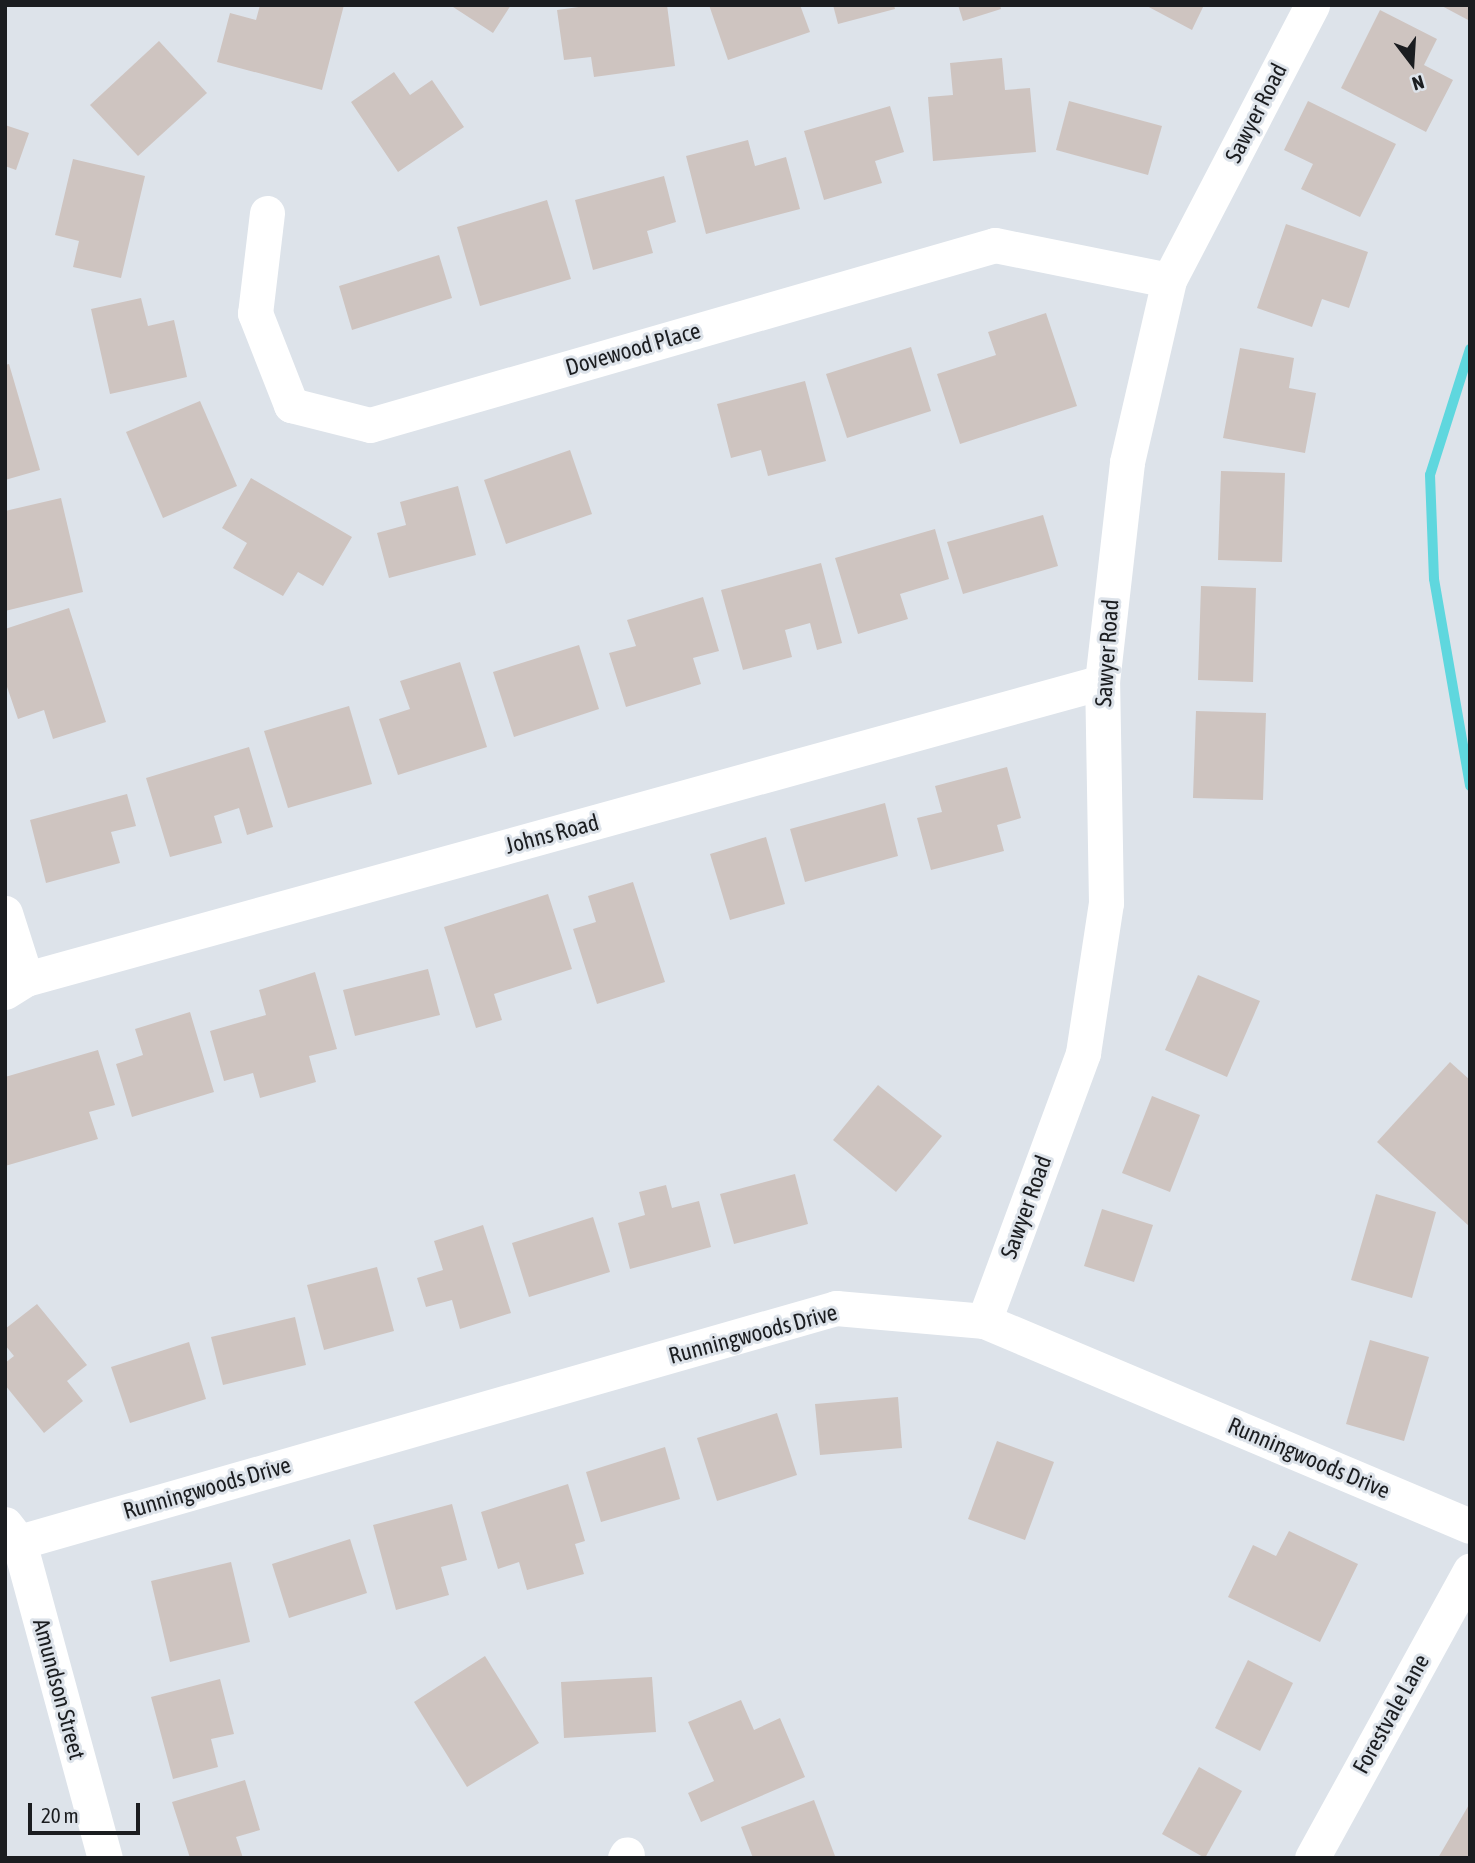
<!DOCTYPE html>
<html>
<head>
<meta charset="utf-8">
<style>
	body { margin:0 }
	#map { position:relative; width:1475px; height:1863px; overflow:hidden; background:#dde3ea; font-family:"Asap Condensed",sans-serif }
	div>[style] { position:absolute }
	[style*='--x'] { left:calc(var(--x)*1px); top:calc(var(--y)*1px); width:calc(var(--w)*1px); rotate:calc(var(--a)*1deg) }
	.stream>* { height:10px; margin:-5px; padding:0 5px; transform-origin:5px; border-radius:5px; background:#5fd7de }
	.building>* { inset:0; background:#cec4c0 }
	.street>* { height:35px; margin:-17.5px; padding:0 17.5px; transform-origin:17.5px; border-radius:17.5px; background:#fff }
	span { translate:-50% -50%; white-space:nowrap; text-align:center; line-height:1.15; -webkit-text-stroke:6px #dde3ea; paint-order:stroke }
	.street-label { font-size:23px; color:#1b1d20 }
	.frame { position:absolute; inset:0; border:7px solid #1b1d20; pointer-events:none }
	.north { position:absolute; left:1377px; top:28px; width:70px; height:70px; -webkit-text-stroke:5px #dde3ea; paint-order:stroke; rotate:163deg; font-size:19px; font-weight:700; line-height:28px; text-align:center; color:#1b1d20 }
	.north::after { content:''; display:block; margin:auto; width:24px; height:32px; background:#1b1d20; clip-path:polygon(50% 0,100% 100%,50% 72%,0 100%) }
	.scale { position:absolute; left:28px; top:1803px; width:112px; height:32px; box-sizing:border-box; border:4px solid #1b1d20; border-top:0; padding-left:9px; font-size:21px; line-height:24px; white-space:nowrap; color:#1b1d20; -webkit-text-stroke:5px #dde3ea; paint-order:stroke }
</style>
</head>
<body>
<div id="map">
	<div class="stream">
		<div style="--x:1470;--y:349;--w:132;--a:107.6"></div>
		<div style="--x:1430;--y:475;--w:104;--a:87.8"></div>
		<div style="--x:1434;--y:579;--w:210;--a:80.1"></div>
	</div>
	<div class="building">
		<div style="clip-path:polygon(260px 5px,344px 5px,322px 90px,217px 62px,230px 13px,256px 20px)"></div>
		<div style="clip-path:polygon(450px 5px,511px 5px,493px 33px)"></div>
		<div style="clip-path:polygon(593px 5px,667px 5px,675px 66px,594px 77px,591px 57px,564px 60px,557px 10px)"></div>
		<div style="clip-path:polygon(709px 5px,800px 5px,810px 32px,728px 60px)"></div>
		<div style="clip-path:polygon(833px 5px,894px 5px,895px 9px,838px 24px)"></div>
		<div style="clip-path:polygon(958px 5px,1000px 5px,1001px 9px,963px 21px)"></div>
		<div style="clip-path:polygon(1145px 5px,1204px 5px,1192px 30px)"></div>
		<div style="clip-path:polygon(1440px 5px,1470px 5px,1470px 21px)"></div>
		<div style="clip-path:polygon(1380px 10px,1437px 39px,1424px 65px,1453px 80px,1426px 132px,1341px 88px)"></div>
		<div style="clip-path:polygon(159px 41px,207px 93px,138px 156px,90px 105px)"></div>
		<div style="clip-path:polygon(1002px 58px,1005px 90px,1030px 88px,1036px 152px,933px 161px,928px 97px,953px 95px,950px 63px)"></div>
		<div style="clip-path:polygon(394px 72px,410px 95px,432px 80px,464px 127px,398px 172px,351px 102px)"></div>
		<div style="clip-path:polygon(1069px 101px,1162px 126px,1148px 175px,1056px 150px)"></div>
		<div style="clip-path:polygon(1308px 101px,1396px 144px,1360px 217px,1301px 189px,1313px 164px,1284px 150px)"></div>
		<div style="clip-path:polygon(890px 106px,904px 152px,875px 161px,882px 183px,824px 200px,804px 131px)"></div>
		<div style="clip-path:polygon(5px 125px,29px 133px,16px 170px,5px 166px)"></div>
		<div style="clip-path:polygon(748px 140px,755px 166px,786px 157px,800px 209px,706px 234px,686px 156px)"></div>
		<div style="clip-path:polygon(73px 159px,145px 176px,121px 278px,73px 267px,79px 241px,55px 235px)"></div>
		<div style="clip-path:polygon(664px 176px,676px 222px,647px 231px,653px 253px,593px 270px,575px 200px)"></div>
		<div style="clip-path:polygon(547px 200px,571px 279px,480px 306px,457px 227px)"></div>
		<div style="clip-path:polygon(1286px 224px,1368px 252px,1349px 308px,1322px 299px,1312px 327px,1257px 308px)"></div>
		<div style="clip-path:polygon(439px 255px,452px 298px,352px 330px,339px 286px)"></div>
		<div style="clip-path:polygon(141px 298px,148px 326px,174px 320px,187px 377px,110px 394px,91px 309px)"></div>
		<div style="clip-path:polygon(1046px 313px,1077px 406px,960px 444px,937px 374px,996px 355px,988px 332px)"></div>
		<div style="clip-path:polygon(911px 347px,931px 411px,847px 438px,826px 374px)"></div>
		<div style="clip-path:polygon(1240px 348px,1294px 358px,1289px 388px,1316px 393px,1305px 453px,1223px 438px)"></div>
		<div style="clip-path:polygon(9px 364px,40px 470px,5px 480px,5px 365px)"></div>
		<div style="clip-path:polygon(805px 381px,826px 461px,768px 476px,761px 450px,731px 458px,717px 404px)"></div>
		<div style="clip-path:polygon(200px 401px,237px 486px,163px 518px,126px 432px)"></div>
		<div style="clip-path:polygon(570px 450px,592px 514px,506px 544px,484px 480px)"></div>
		<div style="clip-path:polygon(1221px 471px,1285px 473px,1282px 562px,1218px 560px)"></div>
		<div style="clip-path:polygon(251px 478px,352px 537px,323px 586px,298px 572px,283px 596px,233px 568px,247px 543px,222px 528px)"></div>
		<div style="clip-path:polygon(458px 486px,476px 555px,389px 578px,377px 533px,406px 525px,400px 502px)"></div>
		<div style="clip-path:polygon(61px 498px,83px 592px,5px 611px,5px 511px)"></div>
		<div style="clip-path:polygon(1043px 515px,1058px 566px,963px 594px,947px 542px)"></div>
		<div style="clip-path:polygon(935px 529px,949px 579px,900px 594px,908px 619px,858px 634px,835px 558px)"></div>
		<div style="clip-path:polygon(821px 563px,842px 643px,817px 650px,810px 623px,785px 630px,792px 657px,743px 670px,721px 590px)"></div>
		<div style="clip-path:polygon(1201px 586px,1256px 588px,1253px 682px,1198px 680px)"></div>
		<div style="clip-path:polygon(703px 597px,719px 651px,693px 658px,701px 684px,626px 707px,609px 653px,636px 646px,627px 620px)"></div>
		<div style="clip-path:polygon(69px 608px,106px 722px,53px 739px,44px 710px,18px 719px,5px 681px,5px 629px)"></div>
		<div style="clip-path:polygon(579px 645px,599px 709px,514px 737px,493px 672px)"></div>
		<div style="clip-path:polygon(460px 662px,487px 747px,398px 775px,379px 719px,410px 709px,400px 681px)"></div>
		<div style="clip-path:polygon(349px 706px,372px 784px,288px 808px,264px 731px)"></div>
		<div style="clip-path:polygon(1196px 711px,1266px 713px,1263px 800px,1193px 798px)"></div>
		<div style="clip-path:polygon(249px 747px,273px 827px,247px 835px,239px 808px,214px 816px,222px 843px,170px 857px,146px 778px)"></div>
		<div style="clip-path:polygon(1007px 767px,1021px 818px,997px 825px,1004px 851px,931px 870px,917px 818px,942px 812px,935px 786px)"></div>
		<div style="clip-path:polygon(127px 794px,136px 826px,111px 832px,120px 863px,46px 883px,30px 820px)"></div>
		<div style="clip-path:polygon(885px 803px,898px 856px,805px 882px,790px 829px)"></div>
		<div style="clip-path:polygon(766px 837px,785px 904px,730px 920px,710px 854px)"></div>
		<div style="clip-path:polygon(633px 882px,665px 982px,597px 1004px,573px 929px,596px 922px,588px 896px)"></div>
		<div style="clip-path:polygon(548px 894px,572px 969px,494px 994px,502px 1020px,476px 1028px,444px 927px)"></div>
		<div style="clip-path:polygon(428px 969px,440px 1015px,355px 1036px,343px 990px)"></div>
		<div style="clip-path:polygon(315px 972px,337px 1049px,309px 1056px,316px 1082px,260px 1098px,253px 1073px,224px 1081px,210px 1031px,266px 1015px,259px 990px)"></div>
		<div style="clip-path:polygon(1198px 975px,1260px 1001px,1227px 1077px,1165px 1050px)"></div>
		<div style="clip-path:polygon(190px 1012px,214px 1092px,132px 1117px,116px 1064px,143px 1055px,135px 1029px)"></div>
		<div style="clip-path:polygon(98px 1050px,115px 1105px,89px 1112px,98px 1139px,5px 1166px,5px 1077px)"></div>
		<div style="clip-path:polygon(1450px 1062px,1470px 1080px,1470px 1227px,1377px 1142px)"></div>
		<div style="clip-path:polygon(878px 1085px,942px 1136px,896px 1192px,833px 1140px)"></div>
		<div style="clip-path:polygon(1152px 1096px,1200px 1115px,1170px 1192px,1122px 1173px)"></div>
		<div style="clip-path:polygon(795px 1174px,808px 1224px,734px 1244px,720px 1194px)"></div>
		<div style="clip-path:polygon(666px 1185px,672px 1208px,699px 1201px,711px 1247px,630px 1269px,618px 1223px,645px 1215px,639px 1192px)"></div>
		<div style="clip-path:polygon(1376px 1194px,1436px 1212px,1412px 1298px,1351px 1280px)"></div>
		<div style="clip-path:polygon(1102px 1209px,1153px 1225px,1134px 1282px,1084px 1266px)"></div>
		<div style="clip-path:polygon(593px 1217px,610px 1272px,529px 1297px,512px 1243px)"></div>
		<div style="clip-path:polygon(483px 1225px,511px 1313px,460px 1329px,452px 1300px,426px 1307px,417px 1278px,443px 1270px,434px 1241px)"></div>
		<div style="clip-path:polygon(377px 1267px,394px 1331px,324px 1350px,307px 1285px)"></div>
		<div style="clip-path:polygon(37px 1304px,87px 1365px,67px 1381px,83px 1401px,44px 1433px,5px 1385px,5px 1363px,14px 1356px,5px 1345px,5px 1329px)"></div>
		<div style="clip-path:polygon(295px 1317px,306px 1365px,223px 1385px,211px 1337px)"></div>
		<div style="clip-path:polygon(1370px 1340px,1429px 1357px,1404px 1441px,1346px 1424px)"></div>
		<div style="clip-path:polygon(189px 1342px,206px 1399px,130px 1423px,111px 1367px)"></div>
		<div style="clip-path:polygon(898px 1397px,902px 1448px,820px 1455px,815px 1404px)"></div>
		<div style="clip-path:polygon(777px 1413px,797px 1475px,717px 1501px,697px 1438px)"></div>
		<div style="clip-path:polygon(997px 1441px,1054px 1462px,1025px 1540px,968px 1519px)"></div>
		<div style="clip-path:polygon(665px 1447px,680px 1499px,601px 1522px,586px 1472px)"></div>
		<div style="clip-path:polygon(568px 1484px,585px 1541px,575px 1544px,584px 1574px,527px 1590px,519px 1562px,498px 1569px,481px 1512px)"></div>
		<div style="clip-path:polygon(452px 1504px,467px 1560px,441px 1567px,449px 1595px,396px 1610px,373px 1525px)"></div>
		<div style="clip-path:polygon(1289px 1531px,1358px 1564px,1320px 1642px,1228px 1597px,1253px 1545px,1276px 1556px)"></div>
		<div style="clip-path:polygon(350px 1539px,367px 1593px,289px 1618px,272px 1564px)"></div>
		<div style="clip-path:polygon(231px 1562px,250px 1642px,170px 1662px,151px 1581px)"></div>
		<div style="clip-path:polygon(485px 1656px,539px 1743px,467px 1787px,414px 1702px)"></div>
		<div style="clip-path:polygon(1248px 1660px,1293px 1683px,1260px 1751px,1215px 1728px)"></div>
		<div style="clip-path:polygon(652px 1677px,656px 1732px,564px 1738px,561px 1682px)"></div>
		<div style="clip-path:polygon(220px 1679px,234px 1734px,211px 1739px,218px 1767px,173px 1779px,151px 1697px)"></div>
		<div style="clip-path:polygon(741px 1700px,754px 1730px,780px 1718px,805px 1777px,701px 1822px,688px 1793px,714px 1781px,688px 1722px)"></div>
		<div style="clip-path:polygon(1199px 1767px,1242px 1791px,1205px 1858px,1162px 1834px)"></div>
		<div style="clip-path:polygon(245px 1780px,260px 1830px,236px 1837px,243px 1858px,190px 1858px,172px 1802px)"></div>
		<div style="clip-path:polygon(814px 1800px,835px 1856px,753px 1858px,741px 1827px)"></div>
		<div style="clip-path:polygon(1470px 1803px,1470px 1858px,1438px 1858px)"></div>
	</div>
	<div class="street">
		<div style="--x:267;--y:213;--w:101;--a:96.8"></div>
		<div style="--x:255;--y:313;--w:99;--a:68.6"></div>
		<div style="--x:291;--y:405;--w:81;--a:14.2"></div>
		<div style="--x:370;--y:425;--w:650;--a:-16.07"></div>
		<div style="--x:995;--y:245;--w:177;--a:11.4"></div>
		<div style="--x:5;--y:913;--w:69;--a:72.3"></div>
		<div style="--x:5;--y:992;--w:25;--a:-32"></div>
		<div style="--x:26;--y:979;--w:1116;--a:-15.43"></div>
		<div style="--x:984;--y:1321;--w:286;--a:-69.7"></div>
		<div style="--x:1083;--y:1053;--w:152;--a:-81.3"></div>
		<div style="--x:1106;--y:903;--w:221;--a:-91"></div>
		<div style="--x:1102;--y:682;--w:221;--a:-83.5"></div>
		<div style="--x:1127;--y:462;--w:187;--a:-77"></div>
		<div style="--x:1169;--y:280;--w:310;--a:-62.5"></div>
		<div style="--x:5;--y:1524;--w:23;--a:52"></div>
		<div style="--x:19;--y:1542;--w:327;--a:74.8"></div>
		<div style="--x:19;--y:1542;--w:850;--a:-15.98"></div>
		<div style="--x:836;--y:1308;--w:149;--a:5"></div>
		<div style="--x:984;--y:1321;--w:527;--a:22.87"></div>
		<div style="--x:625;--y:1858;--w:4;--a:-63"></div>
		<div style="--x:1312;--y:1858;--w:328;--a:-61.2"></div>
	</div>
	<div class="street-label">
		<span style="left:1256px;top:113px;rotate:-63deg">Sawyer Road</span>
		<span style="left:633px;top:349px;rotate:-16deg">Dovewood Place</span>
		<span style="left:1107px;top:653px;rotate:-86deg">Sawyer Road</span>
		<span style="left:552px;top:834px;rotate:-15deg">Johns Road</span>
		<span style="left:1026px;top:1207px;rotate:-70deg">Sawyer Road</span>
		<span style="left:753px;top:1334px;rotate:-15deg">Runningwoods Drive</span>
		<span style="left:1309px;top:1458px;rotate:23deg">Runningwoods Drive</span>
		<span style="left:207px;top:1488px;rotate:-16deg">Runningwoods Drive</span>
		<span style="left:59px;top:1689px;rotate:75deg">Amundson Street</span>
		<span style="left:1391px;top:1714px;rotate:-61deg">Forestvale Lane</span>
	</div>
	<div class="frame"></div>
	<div class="north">N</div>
	<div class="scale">20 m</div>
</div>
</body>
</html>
